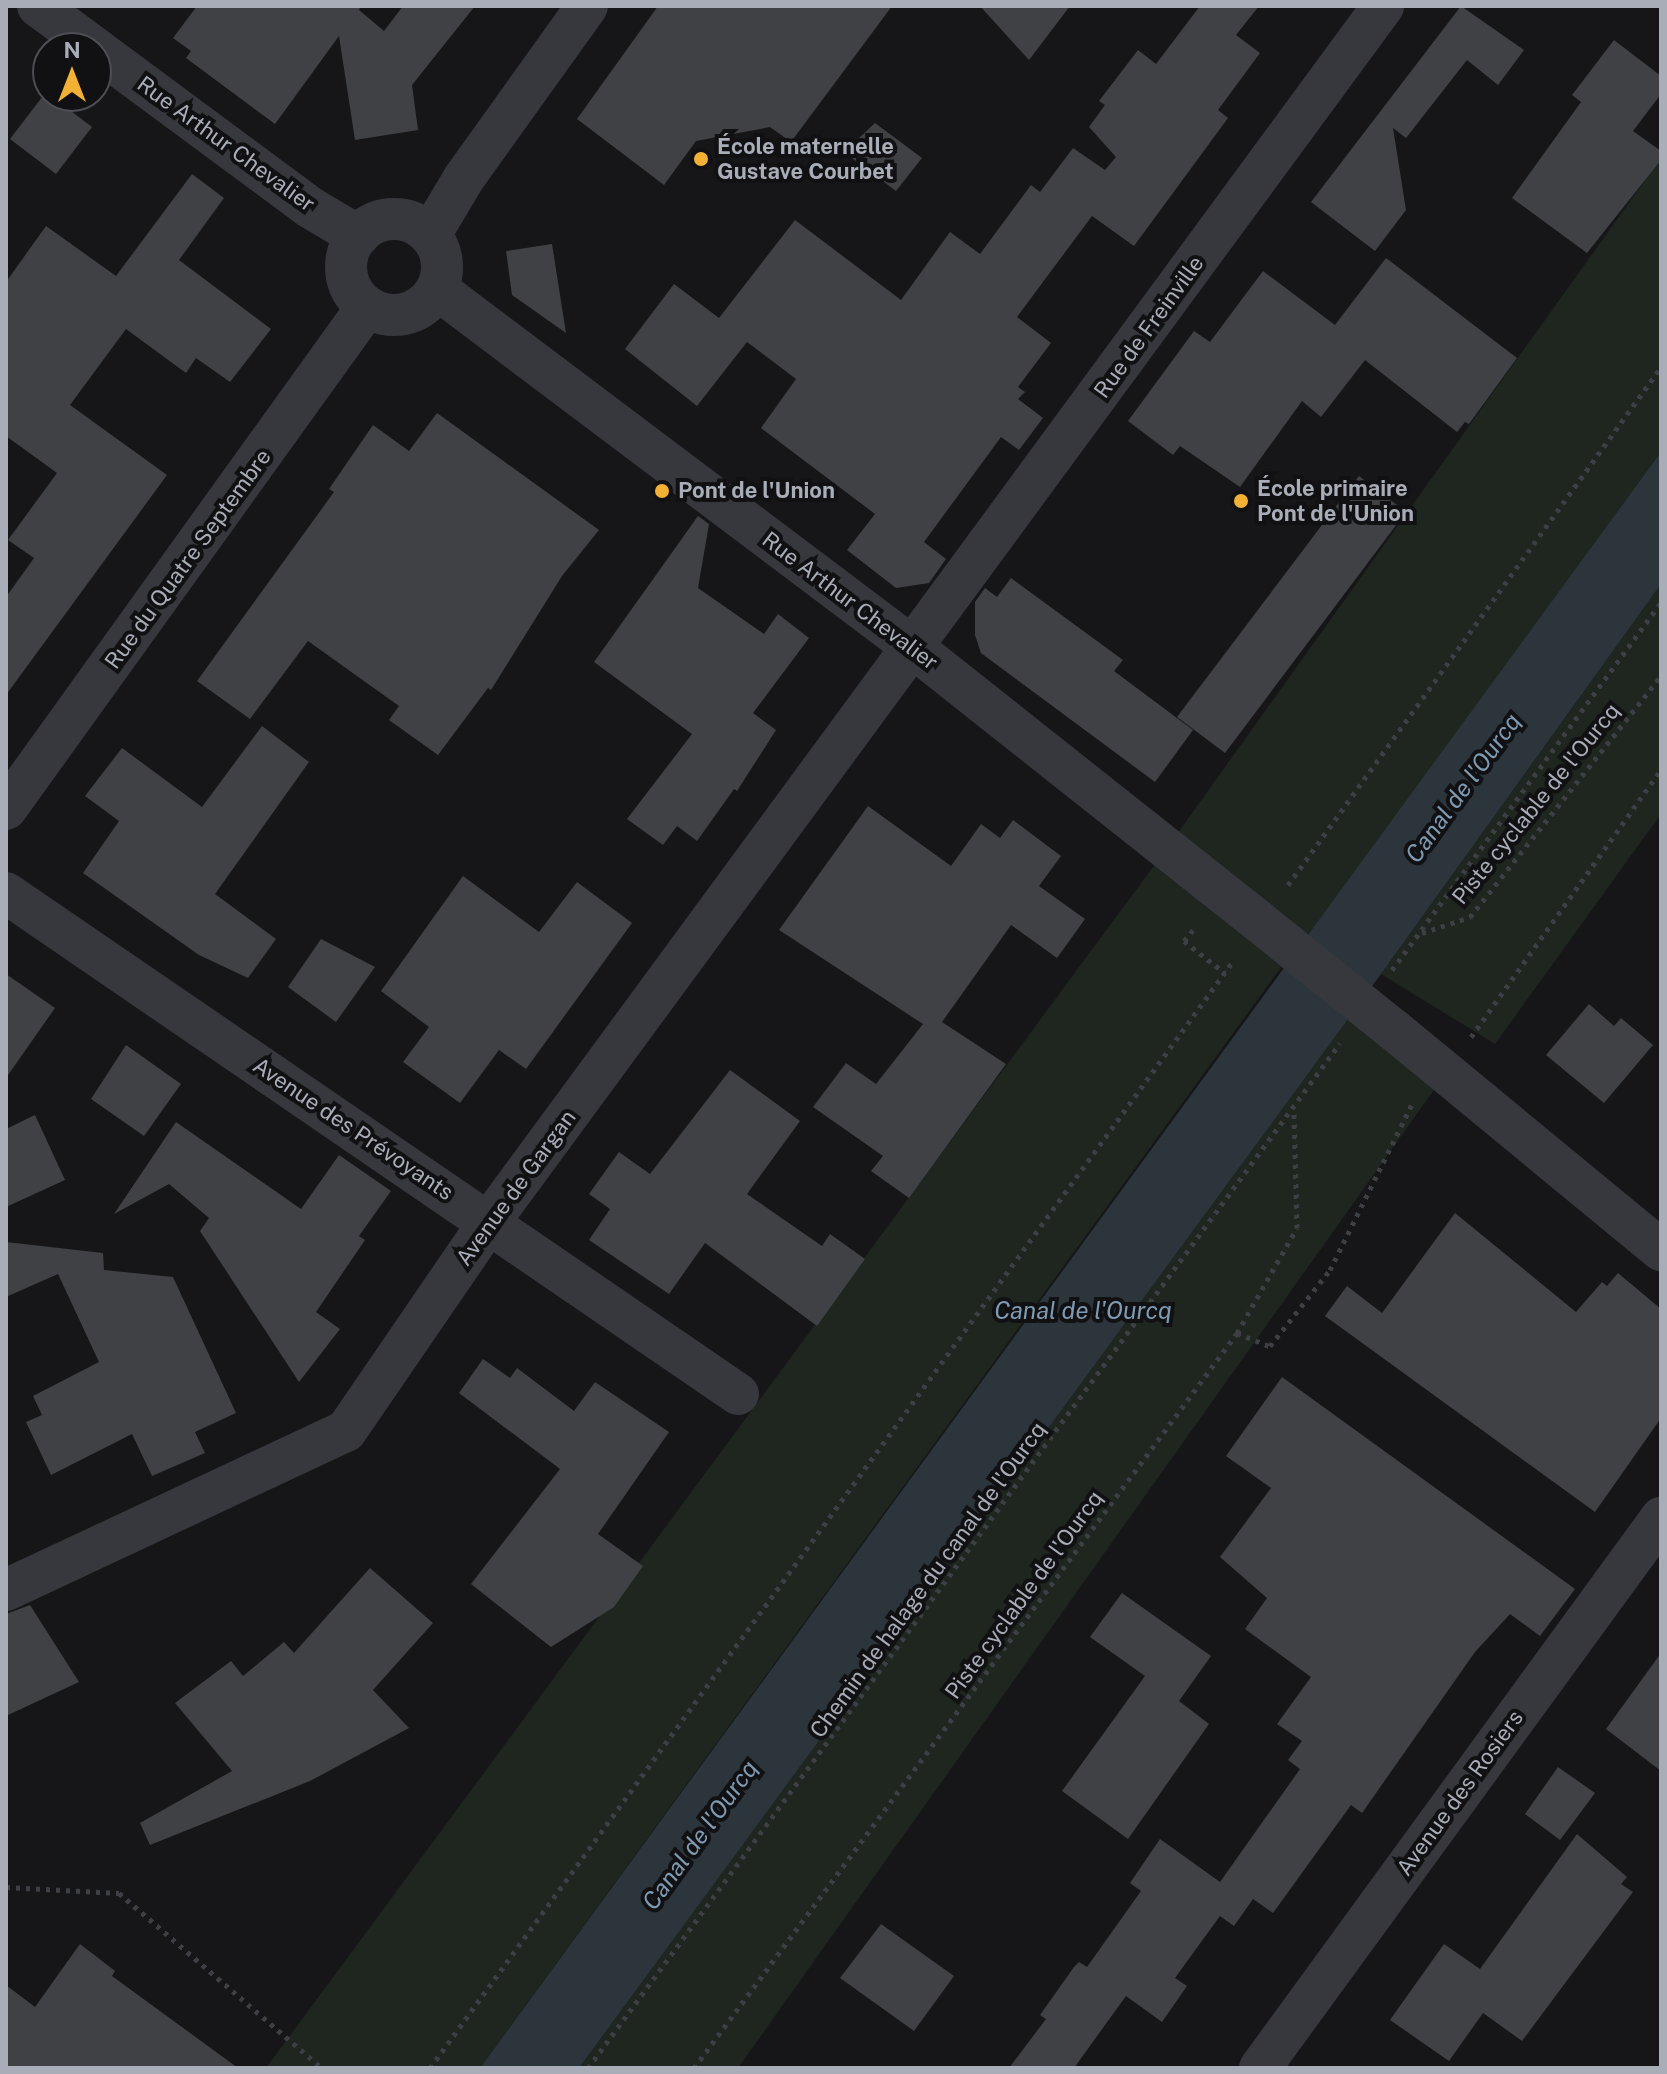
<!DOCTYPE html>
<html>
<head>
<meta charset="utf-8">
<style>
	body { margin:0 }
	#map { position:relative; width:1667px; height:2074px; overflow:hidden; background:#161618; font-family:"Public Sans",sans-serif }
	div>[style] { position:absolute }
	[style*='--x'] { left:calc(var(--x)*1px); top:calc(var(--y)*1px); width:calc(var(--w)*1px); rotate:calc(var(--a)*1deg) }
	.green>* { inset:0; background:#1e261f }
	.water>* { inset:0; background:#2c353c }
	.building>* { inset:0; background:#404145 }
	.path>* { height:5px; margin-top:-2.5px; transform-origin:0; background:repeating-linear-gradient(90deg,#3d3f44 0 4px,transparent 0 10px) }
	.minor>* { height:42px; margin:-21px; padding:0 21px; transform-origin:21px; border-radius:21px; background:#37383d }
	.minor>.ring { margin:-21px; padding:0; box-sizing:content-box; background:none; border:42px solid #37383d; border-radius:50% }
	.minor-bridge>* { height:42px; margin:-21px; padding:0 21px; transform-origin:21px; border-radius:21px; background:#37383d }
	.dots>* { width:22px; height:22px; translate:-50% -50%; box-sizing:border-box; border:4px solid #111113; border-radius:50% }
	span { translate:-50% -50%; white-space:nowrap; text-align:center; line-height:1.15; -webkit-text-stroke:8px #111113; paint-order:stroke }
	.street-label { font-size:22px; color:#a8adb8 }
	.poi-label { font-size:22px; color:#a8adb8; font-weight:700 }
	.left { translate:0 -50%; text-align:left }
	.water-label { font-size:24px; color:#7f9bb3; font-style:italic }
	.frame { position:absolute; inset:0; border:8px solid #a8adb8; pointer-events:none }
	.north { position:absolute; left:32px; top:32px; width:80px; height:80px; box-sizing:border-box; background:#111113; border:2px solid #4d4f55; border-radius:50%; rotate:0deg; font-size:22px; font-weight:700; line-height:32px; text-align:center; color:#a8adb8 }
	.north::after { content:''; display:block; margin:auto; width:28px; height:36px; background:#f2b134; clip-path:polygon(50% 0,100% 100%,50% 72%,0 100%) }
</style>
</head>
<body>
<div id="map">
	<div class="green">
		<div style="clip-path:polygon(1661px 158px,1661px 452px,1321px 922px,1293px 951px,480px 2068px,266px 2068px,1167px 848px)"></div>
		<div style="clip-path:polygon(1661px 584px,1661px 814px,1495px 1044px,1381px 974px)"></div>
		<div style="clip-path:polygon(1357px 1004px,1446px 1073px,738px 2068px,579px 2068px)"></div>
	</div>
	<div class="water">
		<div style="clip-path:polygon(1661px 452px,1661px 584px,1381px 974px,579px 2068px,480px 2068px)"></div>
	</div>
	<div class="building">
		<div style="clip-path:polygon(197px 6px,361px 6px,359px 10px,384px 31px,403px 6px,475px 6px,412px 85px,418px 130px,355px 140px,339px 36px,275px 124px,186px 58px,191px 51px,173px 38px)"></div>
		<div style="clip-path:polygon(658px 6px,892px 6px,791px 142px,770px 127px,696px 141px,664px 185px,577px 119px)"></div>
		<div style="clip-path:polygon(980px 6px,1070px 6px,1029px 60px)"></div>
		<div style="clip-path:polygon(1200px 6px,1259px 6px,1236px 35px,1260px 53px,1218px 110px,1228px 118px,1134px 246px,1092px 216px,1017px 317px,1051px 343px,1018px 387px,1025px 392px,1018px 399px,1043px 418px,1019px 450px,1001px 437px,924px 542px,946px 559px,929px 583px,896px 588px,847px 550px,875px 514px,761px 428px,796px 379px,747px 342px,697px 406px,625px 349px,674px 284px,719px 318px,795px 220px,901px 300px,950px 232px,980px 254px,1031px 185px,1040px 192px,1073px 148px,1105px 170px,1116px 157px,1089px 127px,1105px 105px,1099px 101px,1138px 50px,1156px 64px)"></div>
		<div style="clip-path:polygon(1461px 6px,1524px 50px,1498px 85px,1467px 60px,1406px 138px,1393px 128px,1406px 210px,1375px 251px,1311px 202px)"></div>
		<div style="clip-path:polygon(1614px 40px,1661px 76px,1661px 94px,1633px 131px,1661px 151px,1661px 160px,1587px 253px,1512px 198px,1581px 102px,1572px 95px)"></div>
		<div style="clip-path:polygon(46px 92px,92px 127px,56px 174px,10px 139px)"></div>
		<div style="clip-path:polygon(875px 123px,922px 158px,896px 191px,844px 152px)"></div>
		<div style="clip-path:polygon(192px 174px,224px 198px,179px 260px,271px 329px,230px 382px,196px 358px,186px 373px,126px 329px,70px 405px,167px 475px,6px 695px,6px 597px,34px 558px,8px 540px,57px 473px,6px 436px,6px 282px,46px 226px,116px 276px)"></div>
		<div style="clip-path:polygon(552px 244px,566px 333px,512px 295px,506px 251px)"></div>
		<div style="clip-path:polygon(1386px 258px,1517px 358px,1469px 424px,1465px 422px,1457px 432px,1365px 360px,1321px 417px,1302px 401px,1240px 487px,1180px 446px,1173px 455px,1128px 421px,1194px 331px,1210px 342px,1263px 271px,1335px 325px)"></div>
		<div style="clip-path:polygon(437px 413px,599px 530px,562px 576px,491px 690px,488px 688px,438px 755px,389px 720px,399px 706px,308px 641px,250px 719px,197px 681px,334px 492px,329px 489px,373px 425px,409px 451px)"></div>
		<div style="clip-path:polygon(1359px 476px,1406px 512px,1225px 753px,1177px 717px)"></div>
		<div style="clip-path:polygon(698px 516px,709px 524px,698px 588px,764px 634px,778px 614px,809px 638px,753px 713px,776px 730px,737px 791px,734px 789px,697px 841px,677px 826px,663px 845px,627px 819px,692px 734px,594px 662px)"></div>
		<div style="clip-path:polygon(1011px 578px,1123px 660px,1114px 671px,1193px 730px,1155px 782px,981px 653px,975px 635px,975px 602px,985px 588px,997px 597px)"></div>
		<div style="clip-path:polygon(262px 726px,309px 762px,215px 894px,276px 939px,248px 978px,199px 955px,83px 873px,119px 821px,85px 796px,122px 748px,202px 807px)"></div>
		<div style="clip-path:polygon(868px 806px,951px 866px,981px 824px,1000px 838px,1013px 820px,1061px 856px,1039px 886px,1085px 919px,1057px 958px,1011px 925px,942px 1022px,1006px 1064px,909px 1198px,871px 1171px,883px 1156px,813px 1107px,846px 1063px,876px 1084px,923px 1024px,779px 930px)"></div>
		<div style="clip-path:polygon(463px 876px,539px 932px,577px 882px,632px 923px,526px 1069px,499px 1050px,460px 1103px,403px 1062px,429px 1027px,381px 991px)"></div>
		<div style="clip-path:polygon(321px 939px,375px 967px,336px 1022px,288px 987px)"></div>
		<div style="clip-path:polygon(6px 974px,55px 1008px,6px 1078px)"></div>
		<div style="clip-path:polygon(1589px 1004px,1614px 1026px,1621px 1018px,1653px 1045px,1604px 1103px,1546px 1055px)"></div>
		<div style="clip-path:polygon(126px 1045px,181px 1084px,144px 1136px,91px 1099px)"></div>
		<div style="clip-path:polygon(730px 1070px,800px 1121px,747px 1194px,822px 1246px,830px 1234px,865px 1259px,817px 1326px,705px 1243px,669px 1294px,589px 1240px,610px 1209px,589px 1194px,619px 1152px,650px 1174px)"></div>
		<div style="clip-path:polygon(35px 1115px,65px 1180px,6px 1207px,6px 1129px)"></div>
		<div style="clip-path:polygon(176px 1122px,301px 1209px,339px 1155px,391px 1191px,359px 1236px,365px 1240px,316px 1312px,340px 1329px,299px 1382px,200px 1231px,209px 1218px,169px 1184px,114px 1214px)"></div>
		<div style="clip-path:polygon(1455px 1213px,1576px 1312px,1602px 1282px,1607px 1286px,1618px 1273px,1661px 1309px,1661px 1418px,1595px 1512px,1325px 1316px,1347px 1286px,1382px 1313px)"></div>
		<div style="clip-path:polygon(6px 1242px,103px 1253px,104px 1270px,173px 1277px,236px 1413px,195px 1432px,205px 1453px,152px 1476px,132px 1434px,51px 1475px,26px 1422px,42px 1415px,33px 1396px,99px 1362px,58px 1274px,6px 1297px)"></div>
		<div style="clip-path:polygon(483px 1359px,510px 1378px,517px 1368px,574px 1411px,595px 1382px,669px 1432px,598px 1534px,643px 1566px,614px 1607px,551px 1647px,471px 1584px,560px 1469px,459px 1393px)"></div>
		<div style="clip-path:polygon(1282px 1377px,1575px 1589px,1540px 1636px,1510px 1614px,1475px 1652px,1362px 1813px,1351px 1805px,1273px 1913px,1253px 1899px,1234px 1926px,1220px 1916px,1175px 1978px,1187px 1986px,1162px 2022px,1126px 1996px,1074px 2068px,1009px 2068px,1046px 2019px,1040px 2015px,1074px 1967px,1079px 1962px,1087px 1967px,1141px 1891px,1130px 1883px,1160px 1839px,1220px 1882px,1300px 1769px,1288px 1760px,1302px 1741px,1277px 1724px,1311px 1677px,1245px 1629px,1267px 1598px,1220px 1557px,1271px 1488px,1226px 1456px)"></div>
		<div style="clip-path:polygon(370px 1568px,433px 1623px,373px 1690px,409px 1728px,310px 1781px,150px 1845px,140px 1823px,232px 1771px,175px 1703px,231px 1661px,243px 1676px,284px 1642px,294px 1653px)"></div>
		<div style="clip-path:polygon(1122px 1593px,1211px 1656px,1179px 1701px,1209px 1724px,1128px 1839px,1062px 1791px,1145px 1676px,1090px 1637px)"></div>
		<div style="clip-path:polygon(30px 1605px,79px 1682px,6px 1716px,6px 1614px)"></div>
		<div style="clip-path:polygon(1661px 1653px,1661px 1771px,1606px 1729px)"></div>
		<div style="clip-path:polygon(1558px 1767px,1595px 1793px,1560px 1840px,1525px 1814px)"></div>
		<div style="clip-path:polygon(1577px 1834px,1627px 1877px,1621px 1884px,1633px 1892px,1522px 2041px,1483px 2013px,1449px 2061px,1390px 2020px,1444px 1944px,1480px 1969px)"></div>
		<div style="clip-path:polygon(881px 1924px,954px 1976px,914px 2031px,840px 1978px)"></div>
		<div style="clip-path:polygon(80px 1944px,115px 1971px,112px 1976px,238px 2068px,6px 2068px,6px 1985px,35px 2007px)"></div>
	</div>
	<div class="path">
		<div style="--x:1288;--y:885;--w:638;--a:-54.24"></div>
		<div style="--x:1193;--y:930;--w:14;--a:129"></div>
		<div style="--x:1184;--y:941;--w:52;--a:38"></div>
		<div style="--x:1422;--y:933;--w:51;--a:-18.4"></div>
		<div style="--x:1470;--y:917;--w:308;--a:-51.6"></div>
		<div style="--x:1392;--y:970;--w:455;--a:-53.8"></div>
		<div style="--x:1471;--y:1037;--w:328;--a:-54.6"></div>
		<div style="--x:1237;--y:1333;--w:35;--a:22"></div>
		<div style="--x:1270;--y:1346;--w:97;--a:-51.7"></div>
		<div style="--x:1330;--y:1270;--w:185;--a:-63.7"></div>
		<div style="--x:6;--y:1887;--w:113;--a:3"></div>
		<div style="--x:119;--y:1893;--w:268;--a:40.8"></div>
		<div style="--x:430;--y:2068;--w:1368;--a:-54.04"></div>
		<div style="--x:588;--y:2068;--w:1271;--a:-53.73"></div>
		<div style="--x:694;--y:2068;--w:914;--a:-53.54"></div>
		<div style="--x:1237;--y:1333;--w:121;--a:-60.3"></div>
		<div style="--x:1297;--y:1228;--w:116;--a:-91.5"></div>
	</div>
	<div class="minor">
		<div style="--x:38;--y:6;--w:71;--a:36.4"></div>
		<div style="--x:96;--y:49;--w:267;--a:36.5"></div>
		<div style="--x:311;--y:208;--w:55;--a:30.8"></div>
		<div class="ring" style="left:346px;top:219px;width:54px;height:54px"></div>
		<div style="--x:430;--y:235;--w:66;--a:-59.2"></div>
		<div style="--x:464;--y:178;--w:211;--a:-54.4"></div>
		<div style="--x:437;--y:289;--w:598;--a:36.98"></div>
		<div style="--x:915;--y:649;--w:436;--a:38.4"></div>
		<div style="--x:6;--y:809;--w:618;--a:-54.28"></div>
		<div style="--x:6;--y:893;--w:887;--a:34.39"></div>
		<div style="--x:1394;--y:1030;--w:346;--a:39.5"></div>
		<div style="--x:6;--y:1590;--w:375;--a:-25.1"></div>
		<div style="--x:346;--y:1431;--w:255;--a:-55.6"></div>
		<div style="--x:490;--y:1221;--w:1508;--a:-53.68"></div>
		<div style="--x:1260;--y:2068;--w:681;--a:-53.9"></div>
	</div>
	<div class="minor-bridge">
		<div style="--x:1257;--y:920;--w:176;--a:38.8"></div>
	</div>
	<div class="dots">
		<div style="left:701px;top:159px;background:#f2b134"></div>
		<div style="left:662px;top:491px;background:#f2b134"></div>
		<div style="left:1241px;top:501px;background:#f2b134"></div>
	</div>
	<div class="street-label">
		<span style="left:226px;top:144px;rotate:36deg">Rue Arthur Chevalier</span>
		<span style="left:1149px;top:327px;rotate:-54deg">Rue de Freinville</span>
		<span style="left:188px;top:559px;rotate:-54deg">Rue du Quatre Septembre</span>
		<span style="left:850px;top:601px;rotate:37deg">Rue Arthur Chevalier</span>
		<span style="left:1536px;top:804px;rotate:-51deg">Piste cyclable de l'Ourcq</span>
		<span style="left:353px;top:1129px;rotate:34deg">Avenue des Prévoyants</span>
		<span style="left:516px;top:1188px;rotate:-54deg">Avenue de Gargan</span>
		<span style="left:928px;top:1580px;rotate:-54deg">Chemin de halage du canal de l'Ourcq</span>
		<span style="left:1024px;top:1595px;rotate:-54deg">Piste cyclable de l'Ourcq</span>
		<span style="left:1460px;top:1793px;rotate:-54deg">Avenue des Rosiers</span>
	</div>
	<div class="poi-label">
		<span class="left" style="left:717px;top:159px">École maternelle<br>Gustave Courbet</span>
		<span class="left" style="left:1257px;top:501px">École primaire<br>Pont de l'Union</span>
		<span class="left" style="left:678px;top:491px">Pont de l'Union</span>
	</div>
	<div class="water-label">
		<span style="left:1463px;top:788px;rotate:-54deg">Canal de l'Ourcq</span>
		<span style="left:1083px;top:1311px">Canal de l'Ourcq</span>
		<span style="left:700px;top:1835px;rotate:-54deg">Canal de l'Ourcq</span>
	</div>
	<div class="frame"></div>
	<div class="north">N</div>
</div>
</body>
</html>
